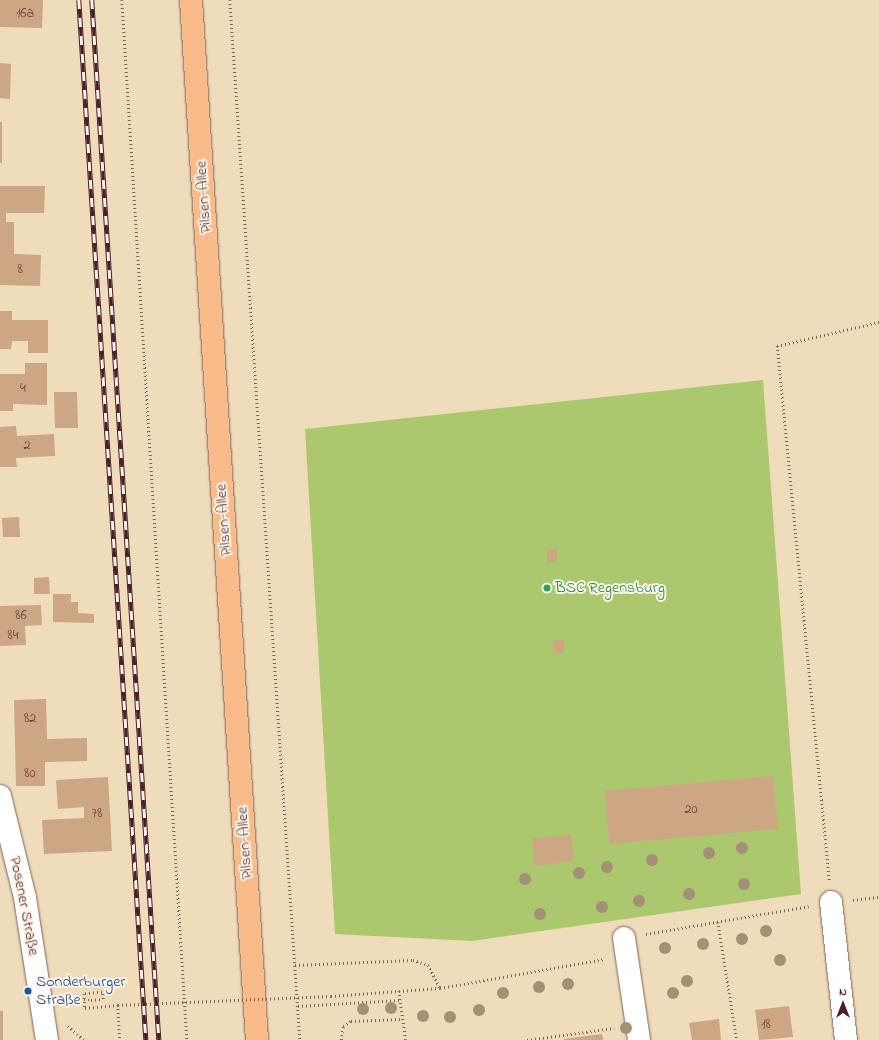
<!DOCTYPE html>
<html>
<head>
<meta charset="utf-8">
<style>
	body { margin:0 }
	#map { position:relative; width:879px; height:1040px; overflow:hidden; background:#eedcba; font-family:"Indie Flower",sans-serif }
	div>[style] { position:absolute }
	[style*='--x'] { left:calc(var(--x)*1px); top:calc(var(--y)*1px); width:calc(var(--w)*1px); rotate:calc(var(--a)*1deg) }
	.green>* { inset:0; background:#acc86f }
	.building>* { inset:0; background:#cda684 }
	.path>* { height:2.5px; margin-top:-1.25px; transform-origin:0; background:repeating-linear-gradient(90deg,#83615d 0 1px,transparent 0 4px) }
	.roads { filter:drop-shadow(0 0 1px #83615d) drop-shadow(0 0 1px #83615d) }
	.minor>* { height:22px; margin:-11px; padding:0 11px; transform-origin:11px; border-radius:11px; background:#fff }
	.major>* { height:22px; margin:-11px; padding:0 11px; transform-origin:11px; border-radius:11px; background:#fabb8b }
	.rail>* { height:4.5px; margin-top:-2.25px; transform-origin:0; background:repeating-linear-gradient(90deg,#fcf5e5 0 9px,#4a1f2b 0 18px); box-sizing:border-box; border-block:1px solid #4a1f2b }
	.path-bridge>* { height:2.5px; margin-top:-1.25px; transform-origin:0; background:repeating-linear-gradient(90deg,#83615d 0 1px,transparent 0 4px) }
	.trees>* { width:12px; height:12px; margin:-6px; border-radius:50%; background:#a49076 }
	.dots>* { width:11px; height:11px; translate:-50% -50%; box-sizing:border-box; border:2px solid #fcf5e5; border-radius:50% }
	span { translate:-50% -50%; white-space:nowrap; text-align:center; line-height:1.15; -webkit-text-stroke:4px #fcf5e5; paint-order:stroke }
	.number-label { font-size:14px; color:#6b4141 }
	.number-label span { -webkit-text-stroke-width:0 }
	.street-label { font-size:16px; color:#4a1f2b }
	.leisure-label { font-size:16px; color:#27864d }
	.left { translate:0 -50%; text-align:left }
	.transit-label { font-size:16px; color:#164399 }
	.north { position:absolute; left:823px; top:984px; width:40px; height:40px; -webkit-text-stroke:3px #fcf5e5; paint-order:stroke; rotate:0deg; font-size:11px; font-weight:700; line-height:16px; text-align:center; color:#4a1f2b }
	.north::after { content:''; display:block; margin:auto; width:14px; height:18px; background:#4a1f2b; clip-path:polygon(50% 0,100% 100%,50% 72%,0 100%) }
</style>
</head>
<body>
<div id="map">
	<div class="green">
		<div style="clip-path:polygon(763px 380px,801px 894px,472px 941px,335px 934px,305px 429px)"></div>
	</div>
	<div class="building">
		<div style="clip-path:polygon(0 0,43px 0,42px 28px,0 27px)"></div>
		<div style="clip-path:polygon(0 63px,11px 64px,10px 99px,0 98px)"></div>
		<div style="clip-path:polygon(0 122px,2px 122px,2px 163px,0 163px)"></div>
		<div style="clip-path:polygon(0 186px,45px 186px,44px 213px,6px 213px,6px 222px,14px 222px,14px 254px,41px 255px,40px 286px,0 285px)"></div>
		<div style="clip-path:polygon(0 311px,12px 311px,12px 320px,48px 320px,48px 353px,28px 353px,28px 341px,12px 341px,11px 349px,0 349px)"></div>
		<div style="clip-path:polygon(25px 363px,47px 363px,47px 405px,13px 404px,13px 411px,0 411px,0 374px,25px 374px)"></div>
		<div style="clip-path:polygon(54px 392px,77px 392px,78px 428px,55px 428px)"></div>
		<div style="clip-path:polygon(16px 426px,17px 436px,54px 434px,55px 456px,16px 458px,17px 467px,0 467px,0 427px)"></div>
		<div style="clip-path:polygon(19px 517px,20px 537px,3px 537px,2px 518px)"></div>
		<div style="clip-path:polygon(557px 549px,557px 561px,547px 562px,547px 550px)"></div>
		<div style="clip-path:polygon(49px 577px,50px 594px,34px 594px,34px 578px)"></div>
		<div style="clip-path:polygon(53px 594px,71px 594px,71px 602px,78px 602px,78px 613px,94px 614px,94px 623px,53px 622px)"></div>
		<div style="clip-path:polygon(41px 605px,42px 625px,25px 626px,26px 645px,0 646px,0 606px)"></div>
		<div style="clip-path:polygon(553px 640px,564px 640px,564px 653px,553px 653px)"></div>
		<div style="clip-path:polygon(46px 699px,47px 739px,87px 738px,87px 761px,45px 762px,45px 786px,16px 786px,14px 700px)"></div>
		<div style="clip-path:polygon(773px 776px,778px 829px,609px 844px,605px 791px)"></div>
		<div style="clip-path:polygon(108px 777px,112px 851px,44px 854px,42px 820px,84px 818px,84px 807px,58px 809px,56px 780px)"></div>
		<div style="clip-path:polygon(571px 834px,574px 861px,535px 866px,532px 839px)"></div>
		<div style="clip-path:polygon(789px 1006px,793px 1037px,759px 1040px,755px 1010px)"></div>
		<div style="clip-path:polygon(0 1011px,3px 1011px,3px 1040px,0 1040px)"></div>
		<div style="clip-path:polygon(719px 1019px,721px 1040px,692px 1040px,689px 1023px)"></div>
		<div style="clip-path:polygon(602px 1034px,603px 1040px,564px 1040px,564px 1039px)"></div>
	</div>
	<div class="path">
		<div style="--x:122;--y:0;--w:1042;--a:86.42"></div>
		<div style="--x:230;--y:0;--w:1042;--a:86.15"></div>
		<div style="--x:829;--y:880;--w:537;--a:-95.56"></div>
		<div style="--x:777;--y:346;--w:105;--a:-13.2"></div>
		<div style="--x:853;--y:900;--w:26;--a:-7"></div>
		<div style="--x:718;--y:922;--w:120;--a:80.9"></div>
		<div style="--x:646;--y:934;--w:165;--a:-9.7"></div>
		<div style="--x:295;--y:965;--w:118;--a:-2.4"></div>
		<div style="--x:413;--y:960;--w:16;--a:18"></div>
		<div style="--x:428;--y:965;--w:26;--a:62"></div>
		<div style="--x:399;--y:991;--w:49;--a:81.9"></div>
		<div style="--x:331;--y:996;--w:109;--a:-4.2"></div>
		<div style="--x:440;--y:988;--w:167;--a:-10"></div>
		<div style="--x:91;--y:1000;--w:12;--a:-5"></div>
		<div style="--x:103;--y:999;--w:7;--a:-98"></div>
		<div style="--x:102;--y:992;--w:18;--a:174"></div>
		<div style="--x:84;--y:994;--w:14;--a:86"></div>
		<div style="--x:85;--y:1008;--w:33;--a:-5"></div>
		<div style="--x:118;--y:1005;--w:35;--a:87"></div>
		<div style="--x:64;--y:1001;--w:16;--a:-4"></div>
		<div style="--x:298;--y:1006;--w:102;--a:-3.4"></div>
		<div style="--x:68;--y:1026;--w:21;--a:41"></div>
		<div style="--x:341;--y:1040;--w:14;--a:-82"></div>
		<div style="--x:343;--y:1026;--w:9;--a:-32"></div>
		<div style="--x:351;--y:1021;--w:52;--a:-2.2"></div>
		<div style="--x:527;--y:1040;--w:88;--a:-7.9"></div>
	</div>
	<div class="roads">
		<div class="minor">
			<div style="--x:0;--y:796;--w:105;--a:76.2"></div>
			<div style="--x:25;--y:898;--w:144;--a:81.2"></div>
			<div style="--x:831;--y:902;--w:139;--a:83.8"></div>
			<div style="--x:624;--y:938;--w:103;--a:81.6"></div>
		</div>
		<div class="major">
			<div style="--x:191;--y:0;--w:1042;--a:86.37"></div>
		</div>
	</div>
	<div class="rail">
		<div style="--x:79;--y:0;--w:1042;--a:86.31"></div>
		<div style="--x:92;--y:0;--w:1042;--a:86.31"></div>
	</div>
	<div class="path-bridge">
		<div style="--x:80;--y:1000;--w:11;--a:0"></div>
		<div style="--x:118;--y:1005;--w:213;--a:-2.4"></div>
	</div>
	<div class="trees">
		<div style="left:742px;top:848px"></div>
		<div style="left:709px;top:853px"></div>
		<div style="left:652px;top:860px"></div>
		<div style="left:607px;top:867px"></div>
		<div style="left:579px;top:873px"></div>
		<div style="left:525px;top:879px"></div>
		<div style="left:744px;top:884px"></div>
		<div style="left:689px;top:894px"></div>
		<div style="left:639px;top:901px"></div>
		<div style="left:602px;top:907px"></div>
		<div style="left:540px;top:914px"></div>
		<div style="left:766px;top:931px"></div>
		<div style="left:742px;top:939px"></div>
		<div style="left:703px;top:944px"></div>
		<div style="left:665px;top:948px"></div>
		<div style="left:780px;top:960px"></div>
		<div style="left:687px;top:981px"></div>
		<div style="left:568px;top:984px"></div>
		<div style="left:539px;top:987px"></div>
		<div style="left:503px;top:993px"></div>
		<div style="left:673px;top:993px"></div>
		<div style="left:391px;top:1008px"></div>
		<div style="left:363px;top:1009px"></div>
		<div style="left:479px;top:1010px"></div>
		<div style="left:423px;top:1016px"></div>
		<div style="left:450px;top:1017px"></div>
		<div style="left:626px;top:1028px"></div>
	</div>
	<div class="dots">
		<div style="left:547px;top:588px;background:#2e9e5b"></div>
		<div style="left:28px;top:991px;background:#1a4fb4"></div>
	</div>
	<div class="number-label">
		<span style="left:25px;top:14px">16a</span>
		<span style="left:20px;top:270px">8</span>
		<span style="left:23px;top:389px">4</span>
		<span style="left:27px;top:446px">2</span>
		<span style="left:21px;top:616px">86</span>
		<span style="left:13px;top:636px">84</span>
		<span style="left:30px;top:719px">82</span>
		<span style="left:30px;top:774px">80</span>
		<span style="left:691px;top:810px">20</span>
		<span style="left:97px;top:814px">78</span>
		<span style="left:766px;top:1025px">18</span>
	</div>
	<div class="street-label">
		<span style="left:204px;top:197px;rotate:-94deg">Pilsen-Allee</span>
		<span style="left:224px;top:520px;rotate:-94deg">Pilsen-Allee</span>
		<span style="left:245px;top:843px;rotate:-94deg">Pilsen-Allee</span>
		<span style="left:24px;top:906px;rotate:79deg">Posener Straße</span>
	</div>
	<div class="leisure-label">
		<span class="left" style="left:555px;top:588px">BSC Regensburg</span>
	</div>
	<div class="transit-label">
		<span class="left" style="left:36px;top:991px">Sonderburger<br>Straße</span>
	</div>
	<div class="north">N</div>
</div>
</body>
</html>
